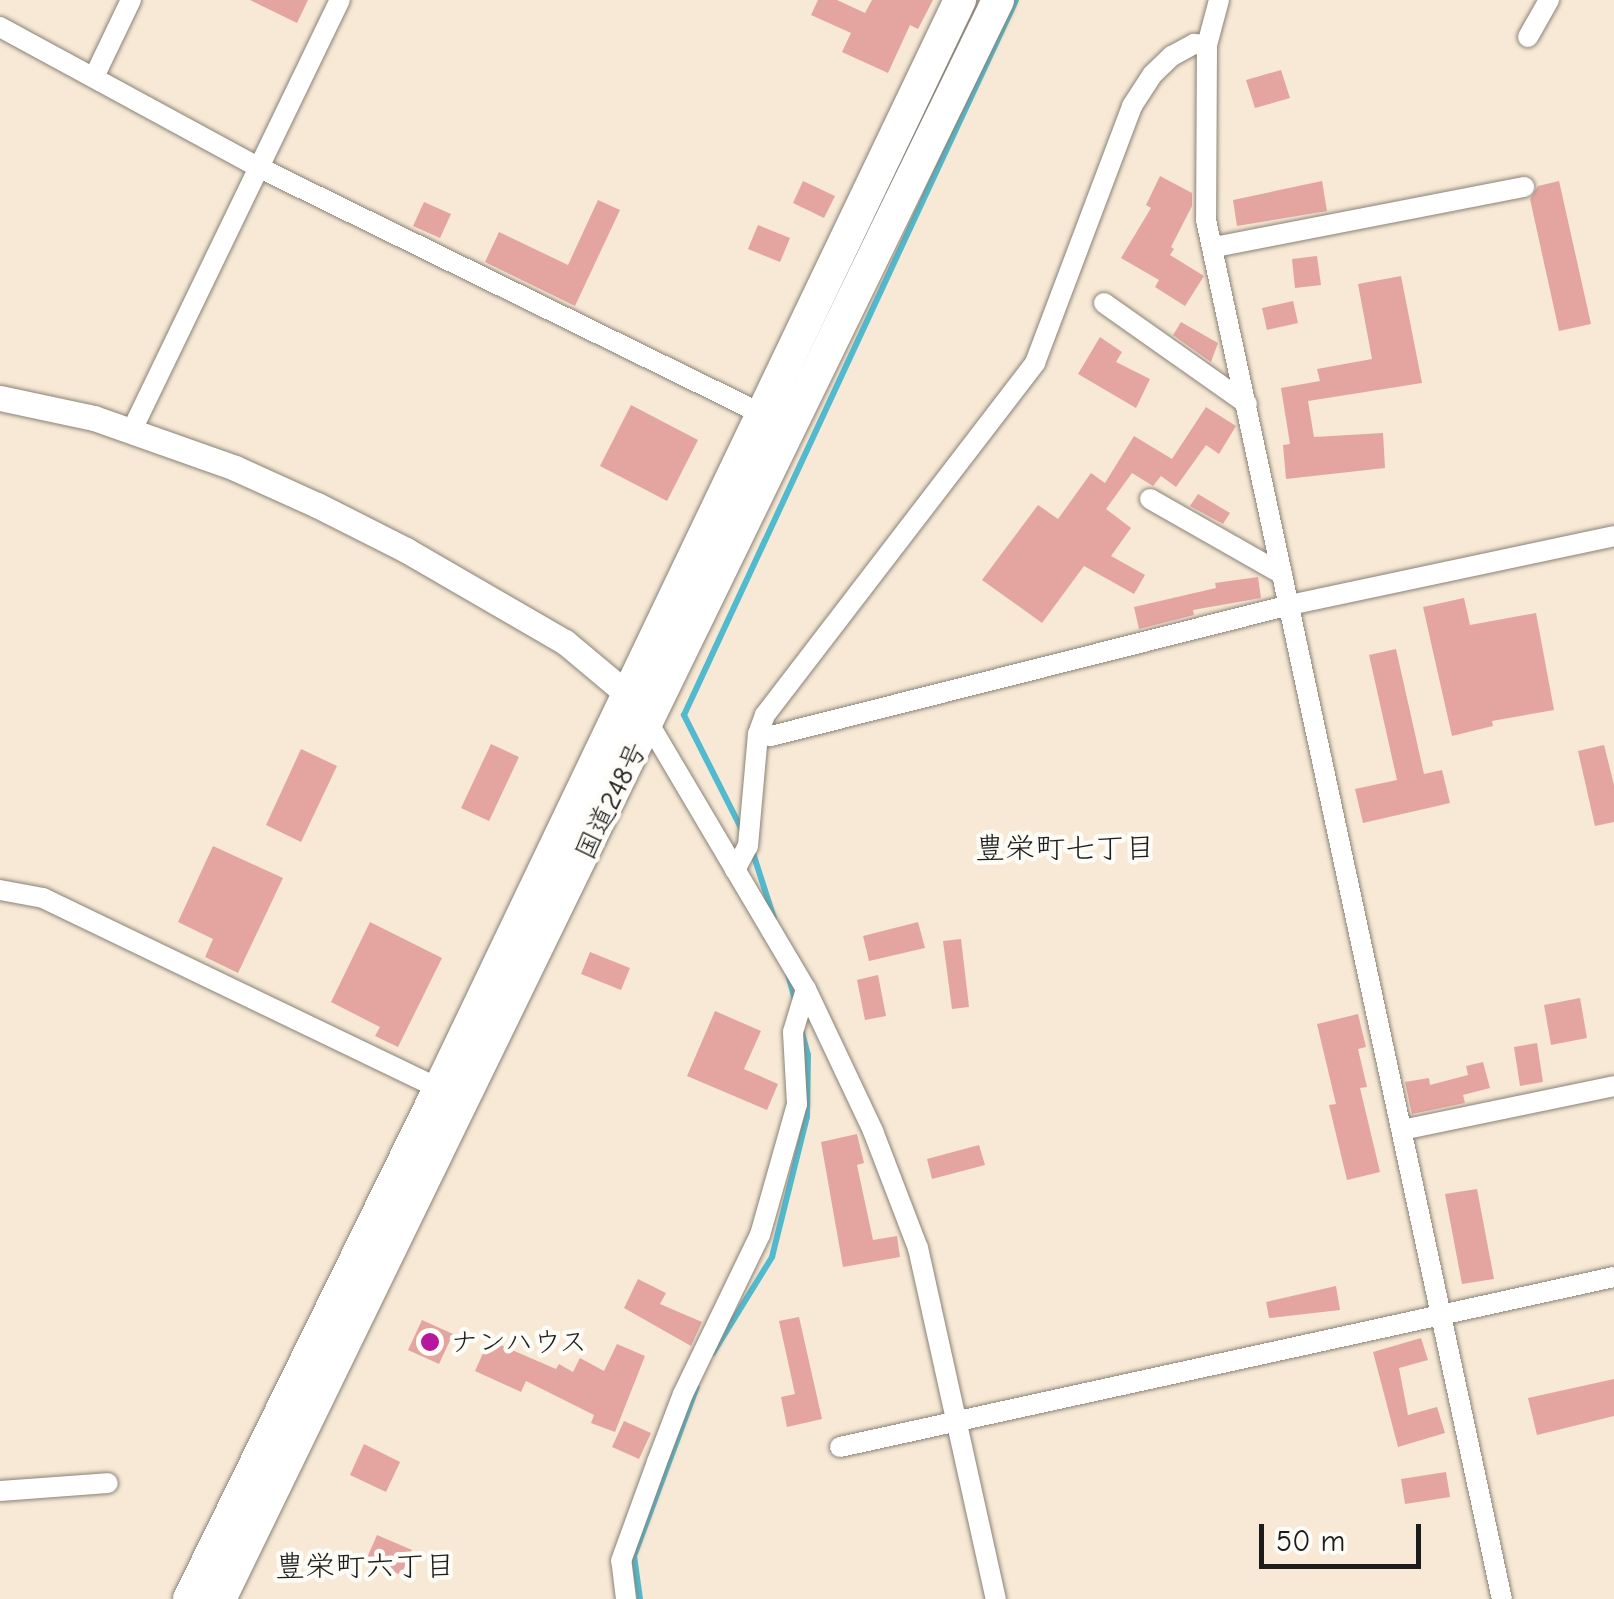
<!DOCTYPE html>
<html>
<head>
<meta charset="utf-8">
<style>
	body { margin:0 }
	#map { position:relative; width:1614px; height:1599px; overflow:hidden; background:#f7e9d5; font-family:"Comic Neue","Klee One",sans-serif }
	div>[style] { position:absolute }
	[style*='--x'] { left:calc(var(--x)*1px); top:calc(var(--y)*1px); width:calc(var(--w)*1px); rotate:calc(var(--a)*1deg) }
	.stream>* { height:6px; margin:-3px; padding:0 3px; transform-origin:3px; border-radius:3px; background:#51bace }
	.building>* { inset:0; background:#e4a5a0 }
	.roads { filter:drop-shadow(0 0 2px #8a8278) drop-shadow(0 0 2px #8a8278) }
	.minor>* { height:20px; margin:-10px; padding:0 10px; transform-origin:10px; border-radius:10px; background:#fff }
	.tertiary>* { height:25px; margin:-12.5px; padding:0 12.5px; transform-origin:12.5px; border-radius:12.5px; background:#fff }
	.trunk>* { height:32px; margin:-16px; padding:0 16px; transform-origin:16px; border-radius:16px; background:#fff }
	.dots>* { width:28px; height:28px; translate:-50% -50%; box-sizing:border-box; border:5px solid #fdfcf7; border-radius:50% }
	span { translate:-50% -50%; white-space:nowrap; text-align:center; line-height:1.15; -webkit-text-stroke:9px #fdfcf7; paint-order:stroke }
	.street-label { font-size:28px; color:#1c1c1c }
	.poi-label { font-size:28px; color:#1c1c1c }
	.left { translate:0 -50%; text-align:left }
	.neighbourhood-label { font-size:30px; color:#1c1c1c }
	.scale { position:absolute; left:1259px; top:1524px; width:162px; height:45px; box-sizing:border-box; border:5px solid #1c1c1c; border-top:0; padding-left:12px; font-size:30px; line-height:35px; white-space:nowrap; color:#1c1c1c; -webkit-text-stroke:8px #fdfcf7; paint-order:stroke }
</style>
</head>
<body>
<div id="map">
	<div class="stream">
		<div style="--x:742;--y:830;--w:129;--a:-116.8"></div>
		<div style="--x:684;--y:715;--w:788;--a:-65.09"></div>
		<div style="--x:752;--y:850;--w:71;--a:72.1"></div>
		<div style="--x:788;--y:974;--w:28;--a:75"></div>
		<div style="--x:713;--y:1353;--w:113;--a:-58.4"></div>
		<div style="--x:772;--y:1257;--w:144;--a:-76"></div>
		<div style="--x:807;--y:1117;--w:62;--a:-89.1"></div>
		<div style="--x:808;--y:1055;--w:28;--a:-105"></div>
		<div style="--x:640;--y:1599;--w:43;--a:-97.9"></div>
		<div style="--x:634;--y:1556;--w:180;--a:-69.6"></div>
	</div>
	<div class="building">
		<div style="clip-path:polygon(250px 0,308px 0,297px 23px)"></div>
		<div style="clip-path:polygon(818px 0,837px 0,865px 13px,872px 0,933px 0,918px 29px,910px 25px,888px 73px,842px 52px,851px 33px,811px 15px)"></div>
		<div style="clip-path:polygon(1281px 70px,1290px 98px,1255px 108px,1246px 80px)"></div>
		<div style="clip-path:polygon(1160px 176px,1192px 193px,1192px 206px,1171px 247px,1174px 249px,1170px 255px,1204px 276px,1185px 306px,1155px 287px,1159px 280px,1121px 258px,1151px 208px,1146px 205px)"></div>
		<div style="clip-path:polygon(803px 181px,835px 196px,824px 218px,793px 203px)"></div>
		<div style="clip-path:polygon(1322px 181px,1327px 211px,1237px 226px,1233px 200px)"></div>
		<div style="clip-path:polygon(1559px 181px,1591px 324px,1559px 331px,1530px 199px,1538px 186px)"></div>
		<div style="clip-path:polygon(598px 200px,620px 210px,575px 306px,485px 262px,499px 232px,568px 265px)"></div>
		<div style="clip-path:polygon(424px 202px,451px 214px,440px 238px,413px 226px)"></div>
		<div style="clip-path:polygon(758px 225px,790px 238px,780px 262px,748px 249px)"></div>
		<div style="clip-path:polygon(1317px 256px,1321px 285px,1295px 288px,1292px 259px)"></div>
		<div style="clip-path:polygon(1401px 276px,1422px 383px,1308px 401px,1314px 437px,1383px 433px,1385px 468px,1286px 479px,1283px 445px,1290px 444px,1281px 388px,1320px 381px,1317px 369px,1372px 359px,1358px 284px)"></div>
		<div style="clip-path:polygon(1293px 301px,1298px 323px,1267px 330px,1262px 308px)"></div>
		<div style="clip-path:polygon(1181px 322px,1218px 343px,1211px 362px,1173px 335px)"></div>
		<div style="clip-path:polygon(1100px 337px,1122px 352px,1116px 362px,1150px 379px,1136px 408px,1078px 374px)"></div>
		<div style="clip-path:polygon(631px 405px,698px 440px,667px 501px,600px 466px)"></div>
		<div style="clip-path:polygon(1206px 407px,1236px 426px,1219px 454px,1206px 445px,1176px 487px,1161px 476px,1153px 486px,1132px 473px,1106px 509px,1131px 528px,1111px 556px,1145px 575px,1134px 594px,1084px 566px,1042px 623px,982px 580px,1038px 505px,1058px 519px,1091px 473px,1105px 483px,1134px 436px,1172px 459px)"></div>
		<div style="clip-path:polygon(1198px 494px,1230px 513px,1223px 524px,1190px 506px)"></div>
		<div style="clip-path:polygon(1258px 577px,1261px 598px,1193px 610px,1194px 615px,1139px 629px,1134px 607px,1216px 588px,1215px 583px)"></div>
		<div style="clip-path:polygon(1464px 598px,1470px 625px,1536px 613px,1554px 710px,1492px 721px,1493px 726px,1452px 736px,1423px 607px)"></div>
		<div style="clip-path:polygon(1396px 649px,1424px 774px,1442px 770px,1450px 803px,1363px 823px,1355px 789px,1397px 780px,1369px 655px)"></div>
		<div style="clip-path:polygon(491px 744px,519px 757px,489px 821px,461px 808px)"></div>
		<div style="clip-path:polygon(1604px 745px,1614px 785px,1614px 822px,1595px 826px,1578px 751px)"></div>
		<div style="clip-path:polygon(301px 749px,337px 766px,301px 842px,266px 825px)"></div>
		<div style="clip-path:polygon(213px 846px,283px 878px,238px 973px,205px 957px,213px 939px,178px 922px)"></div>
		<div style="clip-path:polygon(370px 922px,442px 958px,398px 1047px,375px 1036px,380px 1027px,331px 1002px)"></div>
		<div style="clip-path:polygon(918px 922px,925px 948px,869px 961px,863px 936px)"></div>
		<div style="clip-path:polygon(961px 939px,969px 1007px,952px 1009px,943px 941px)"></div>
		<div style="clip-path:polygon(590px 952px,630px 968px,621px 990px,581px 974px)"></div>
		<div style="clip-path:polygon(878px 975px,886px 1016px,865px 1020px,857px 980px)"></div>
		<div style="clip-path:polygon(1580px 998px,1587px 1038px,1551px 1045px,1544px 1005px)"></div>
		<div style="clip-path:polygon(715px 1011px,761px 1031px,744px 1069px,778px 1084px,767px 1110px,687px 1076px)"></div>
		<div style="clip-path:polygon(1358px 1014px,1366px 1047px,1358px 1049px,1367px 1087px,1360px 1088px,1380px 1172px,1347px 1180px,1329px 1105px,1336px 1104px,1317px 1024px)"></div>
		<div style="clip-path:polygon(1537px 1043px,1543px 1082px,1520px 1086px,1514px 1047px)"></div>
		<div style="clip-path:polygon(1483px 1062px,1490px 1088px,1463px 1095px,1465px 1103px,1412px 1114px,1405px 1082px,1429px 1078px,1430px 1085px,1468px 1075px,1466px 1066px)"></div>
		<div style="clip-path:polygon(857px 1134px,864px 1163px,857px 1165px,873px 1240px,897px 1236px,900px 1257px,843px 1267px,821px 1142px)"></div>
		<div style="clip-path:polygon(979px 1145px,985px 1165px,932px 1179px,927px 1159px)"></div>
		<div style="clip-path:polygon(1477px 1189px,1494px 1279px,1462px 1284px,1445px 1194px)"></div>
		<div style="clip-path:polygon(638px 1279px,666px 1293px,660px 1304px,702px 1322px,691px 1346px,624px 1308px)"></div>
		<div style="clip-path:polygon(1336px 1286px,1340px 1310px,1269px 1318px,1266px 1302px)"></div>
		<div style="clip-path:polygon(799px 1317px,822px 1419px,787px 1427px,781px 1397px,795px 1394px,779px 1321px)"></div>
		<div style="clip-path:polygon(422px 1320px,453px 1334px,439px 1364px,408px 1350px)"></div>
		<div style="clip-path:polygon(1421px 1338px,1428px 1360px,1399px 1368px,1408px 1415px,1437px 1407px,1445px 1433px,1398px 1447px,1373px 1352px)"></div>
		<div style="clip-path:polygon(489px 1340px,556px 1369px,559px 1364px,573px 1372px,580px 1358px,604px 1371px,617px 1344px,645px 1356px,615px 1432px,591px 1423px,594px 1415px,526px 1381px,521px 1392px,475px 1371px)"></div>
		<div style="clip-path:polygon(1614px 1379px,1614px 1416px,1537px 1435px,1528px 1398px)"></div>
		<div style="clip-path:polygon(624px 1421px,651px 1433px,639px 1459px,612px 1447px)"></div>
		<div style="clip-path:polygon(364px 1444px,400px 1462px,386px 1492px,350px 1475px)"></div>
		<div style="clip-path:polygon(1446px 1472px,1450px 1497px,1405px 1504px,1401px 1479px)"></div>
		<div style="clip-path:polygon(377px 1535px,412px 1550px,401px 1575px,366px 1560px)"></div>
	</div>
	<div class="roads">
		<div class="minor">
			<div style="--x:1219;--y:0;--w:47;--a:104.9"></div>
			<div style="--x:1207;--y:45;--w:175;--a:90.3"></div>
			<div style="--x:1206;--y:220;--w:1410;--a:77.89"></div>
			<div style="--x:0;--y:27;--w:296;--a:28.5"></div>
			<div style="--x:260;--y:168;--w:557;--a:26.1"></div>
			<div style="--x:1528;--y:37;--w:43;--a:-60.4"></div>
			<div style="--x:95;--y:75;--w:83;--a:-64.4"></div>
			<div style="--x:1215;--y:247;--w:315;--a:-11"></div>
			<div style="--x:1104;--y:303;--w:175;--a:35.2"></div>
			<div style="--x:131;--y:432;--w:480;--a:-64.2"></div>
			<div style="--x:1150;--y:499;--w:152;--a:29.6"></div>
			<div style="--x:645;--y:717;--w:316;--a:59.4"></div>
			<div style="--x:806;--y:989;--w:157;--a:64.7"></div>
			<div style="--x:873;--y:1131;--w:125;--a:69"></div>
			<div style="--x:918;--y:1248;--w:360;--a:77.5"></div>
			<div style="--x:758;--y:734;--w:13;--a:9"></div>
			<div style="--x:771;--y:736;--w:535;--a:-14.17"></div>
			<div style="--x:1290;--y:605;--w:331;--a:-12"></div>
			<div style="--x:735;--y:870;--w:27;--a:-62"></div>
			<div style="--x:748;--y:846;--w:112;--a:-84.9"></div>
			<div style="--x:758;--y:734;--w:20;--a:-70"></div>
			<div style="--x:765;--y:715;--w:444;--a:-52.5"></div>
			<div style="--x:1035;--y:363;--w:275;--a:-69.3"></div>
			<div style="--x:1132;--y:106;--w:37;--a:-57"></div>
			<div style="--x:1152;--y:75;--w:28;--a:-44"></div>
			<div style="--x:1172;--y:56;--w:25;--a:-29"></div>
			<div style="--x:1194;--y:44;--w:13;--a:4"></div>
			<div style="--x:0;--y:890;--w:44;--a:10.5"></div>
			<div style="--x:43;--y:898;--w:440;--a:25.7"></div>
			<div style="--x:1402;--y:1130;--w:217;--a:-11.7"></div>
			<div style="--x:840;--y:1447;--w:792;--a:-12.39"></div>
			<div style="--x:0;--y:1491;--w:108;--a:-4.2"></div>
			<div style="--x:626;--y:1599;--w:38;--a:-97"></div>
			<div style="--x:621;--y:1561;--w:105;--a:-70"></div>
			<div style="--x:657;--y:1462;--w:73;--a:-69.1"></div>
			<div style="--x:683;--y:1394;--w:177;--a:-64.2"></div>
			<div style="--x:760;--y:1235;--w:136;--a:-74.2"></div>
			<div style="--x:797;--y:1104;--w:72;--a:-93.2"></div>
			<div style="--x:793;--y:1032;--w:45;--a:-73.2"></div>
		</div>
		<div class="tertiary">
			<div style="--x:0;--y:398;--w:96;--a:12"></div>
			<div style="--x:94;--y:418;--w:150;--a:19.5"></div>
			<div style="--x:235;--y:468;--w:90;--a:24.3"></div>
			<div style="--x:317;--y:505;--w:100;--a:26.8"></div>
			<div style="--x:406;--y:550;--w:184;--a:30.1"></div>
			<div style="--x:565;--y:642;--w:80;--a:39.9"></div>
		</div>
		<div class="trunk">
			<div style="--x:189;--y:1599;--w:568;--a:-63.89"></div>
			<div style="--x:439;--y:1089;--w:1207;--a:-64.43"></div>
			<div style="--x:220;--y:1599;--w:1778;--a:-64.05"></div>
		</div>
	</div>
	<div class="dots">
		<div style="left:430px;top:1342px;background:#b5179e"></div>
	</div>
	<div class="street-label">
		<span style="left:611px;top:801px;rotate:-64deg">国道248号</span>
	</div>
	<div class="poi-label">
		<span class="left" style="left:450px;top:1342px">ナンハウス</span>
	</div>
	<div class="neighbourhood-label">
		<span style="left:1065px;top:849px">豊栄町七丁目</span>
		<span style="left:365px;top:1567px">豊栄町六丁目</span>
	</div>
	<div class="scale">50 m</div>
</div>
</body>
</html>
